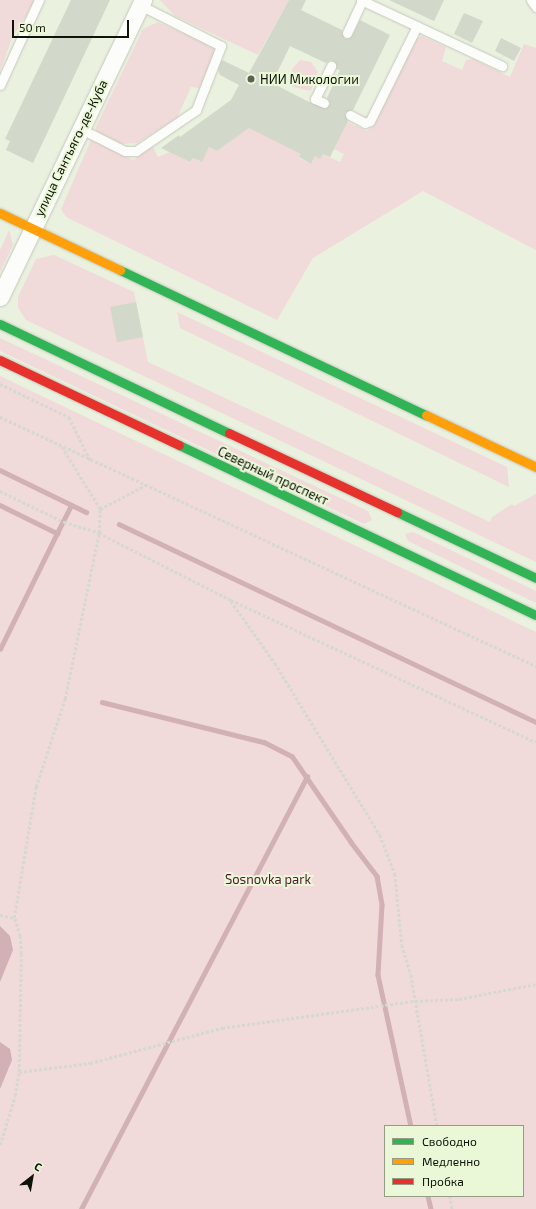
<!DOCTYPE html>
<html>
<head>
<meta charset="utf-8">
<style>
	body { margin:0 }
	#map { position:relative; width:536px; height:1209px; overflow:hidden; background:#eaf1df; font-family:"Exo 2",sans-serif }
	div>[style] { position:absolute }
	[style*='--x'] { left:calc(var(--x)*1px); top:calc(var(--y)*1px); width:calc(var(--w)*1px); rotate:calc(var(--a)*1deg) }
	.green>* { inset:0; background:#f1dada }
	.water>* { inset:0; background:#d1b1b6 }
	.stream>* { height:4.5px; margin:-2.25px; padding:0 2.25px; transform-origin:2.25px; border-radius:2.25px; background:#d1b1b6 }
	.building>* { inset:0; background:#d2d8ca }
	.path>* { height:2.5px; margin-top:-1.25px; transform-origin:0; background:repeating-linear-gradient(90deg,#d6d8d2 0 3px,transparent 0 5px) }
	.roads { filter:drop-shadow(0 0 1px #c3c9bb) drop-shadow(0 0 1px #c3c9bb) }
	.lane>* { height:9px; margin:-4.5px; padding:0 4.5px; transform-origin:4.5px; border-radius:4.5px; background:#fcfdfa }
	.street>* { height:17px; margin:-8.5px; padding:0 8.5px; transform-origin:8.5px; border-radius:8.5px; background:#fcfdfa }
	.fast>* { height:9px; margin:-4.5px; padding:0 4.5px; transform-origin:4.5px; border-radius:4.5px; background:#30b455 }
	.slow>* { height:9px; margin:-4.5px; padding:0 4.5px; transform-origin:4.5px; border-radius:4.5px; background:#ff9f0a }
	.jam>* { height:9px; margin:-4.5px; padding:0 4.5px; transform-origin:4.5px; border-radius:4.5px; background:#e5322d }
	.dots>* { width:11px; height:11px; translate:-50% -50%; box-sizing:border-box; border:2px solid #ebf8d8; border-radius:50% }
	span { translate:-50% -50%; white-space:nowrap; text-align:center; line-height:1.15; -webkit-text-stroke:4px #ebf8d8; paint-order:stroke }
	.poi-label { font-size:13px; color:#0f1308 }
	.left { translate:0 -50%; text-align:left }
	.street-label { font-size:13px; color:#0f1308 }
	.park-label { font-size:13px; color:#52172f }
	.legend { position:absolute; left:384px; top:1125px; width:140px; height:72px; box-sizing:border-box; background:#ebf8d8; border:1px solid #939c85; margin:0; padding:5px 7px; list-style:none; font-size:12px; color:#0f1308 }
	.legend li { display:flex; align-items:center; gap:8px; height:20px }
	.legend b { width:20px; border:1px solid #939c85 }
	.north { position:absolute; left:12px; top:1157px; width:40px; height:40px; -webkit-text-stroke:3px #ebf8d8; paint-order:stroke; rotate:31deg; font-size:11px; font-weight:700; line-height:16px; text-align:center; color:#0f1308 }
	.north::after { content:''; display:block; margin:auto; width:14px; height:18px; background:#0f1308; clip-path:polygon(50% 0,100% 100%,50% 72%,0 100%) }
	.scale { position:absolute; left:12px; top:20px; width:117px; height:18px; box-sizing:border-box; border:2px solid #0f1308; border-top:0; padding-left:5px; font-size:12px; line-height:14px; white-space:nowrap; color:#0f1308; -webkit-text-stroke:3px #ebf8d8; paint-order:stroke }
</style>
</head>
<body>
<div id="map">
	<div class="green">
		<div style="clip-path:polygon(0 0,36px 0,12px 38px,0 71px)"></div>
		<div style="clip-path:polygon(160px 0,289px 0,258px 55px,175px 16px)"></div>
		<div style="clip-path:polygon(158px 22px,214px 47px,215px 51px,200px 88px,191px 87px,177px 118px,137px 143px,121px 144px,96px 131px,96px 127px,143px 29px)"></div>
		<div style="clip-path:polygon(422px 36px,446px 47px,442px 61px,462px 70px,466px 60px,473px 59px,510px 77px,524px 44px,536px 48px,536px 250px,423px 191px,313px 258px,277px 320px,66px 217px,61px 209px,91px 140px,133px 160px,152px 145px,158px 157px,170px 152px,190px 162px,193px 158px,201px 162px,209px 147px,217px 151px,253px 125px,301px 153px,299px 158px,311px 164px,315px 156px,323px 154px,340px 162px,344px 154px,334px 149px,347px 122px,367px 131px,373px 126px,414px 40px)"></div>
		<div style="clip-path:polygon(300px 60px,311px 62px,318px 72px,311px 91px,293px 87px,292px 69px)"></div>
		<div style="clip-path:polygon(9px 230px,13px 245px,0 272px,0 250px)"></div>
		<div style="clip-path:polygon(54px 255px,134px 292px,148px 362px,490px 522px,492px 517px,512px 504px,514px 506px,536px 494px,536px 562px,26px 320px,18px 308px,18px 297px,36px 259px)"></div>
		<div style="clip-path:polygon(177px 312px,507px 467px,509px 487px,180px 328px)"></div>
		<div style="clip-path:polygon(0 338px,368px 511px,372px 520px,364px 524px,0 351px)"></div>
		<div style="clip-path:polygon(evenodd,0 376px,536px 632px,536px 1209px,0 1209px,0 376px,385px 1126px,523px 1126px,523px 1196px,385px 1196px,385px 1126px)"></div>
		<div style="clip-path:polygon(413px 532px,536px 591px,536px 603px,408px 541px,405px 534px)"></div>
	</div>
	<div class="water">
		<div style="clip-path:polygon(0 926px,10px 936px,13px 950px,0 982px)"></div>
		<div style="clip-path:polygon(0 1042px,10px 1049px,12px 1060px,0 1089px)"></div>
	</div>
	<div class="stream">
		<div style="--x:0;--y:470;--w:96;--a:26"></div>
		<div style="--x:0;--y:505;--w:64;--a:26.2"></div>
		<div style="--x:57;--y:533;--w:31;--a:-63"></div>
		<div style="--x:119;--y:524;--w:462;--a:25.4"></div>
		<div style="--x:0;--y:649;--w:129;--a:-63.8"></div>
		<div style="--x:102;--y:702;--w:167;--a:13.9"></div>
		<div style="--x:264;--y:742;--w:31;--a:27"></div>
		<div style="--x:292;--y:756;--w:104;--a:55.5"></div>
		<div style="--x:351;--y:842;--w:43;--a:52.6"></div>
		<div style="--x:377;--y:876;--w:29;--a:80"></div>
		<div style="--x:382;--y:905;--w:70;--a:93.3"></div>
		<div style="--x:378;--y:975;--w:155;--a:77.7"></div>
		<div style="--x:428;--y:1196;--w:13;--a:77"></div>
		<div style="--x:81;--y:1209;--w:488;--a:-62.4"></div>
	</div>
	<div class="building">
		<div style="clip-path:polygon(71px 0,110px 0,33px 163px,6px 150px,10px 141px,5px 139px)"></div>
		<div style="clip-path:polygon(evenodd,289px 0,306px 0,301px 10px,342px 30px,345px 39px,352px 36px,360px 20px,390px 35px,353px 110px,345px 113px,348px 121px,330px 157px,323px 154px,320px 159px,315px 156px,311px 164px,299px 157px,301px 154px,249px 128px,217px 151px,209px 147px,202px 162px,193px 158px,190px 162px,161px 148px,179px 135px,180px 137px,231px 100px,239px 85px,220px 75px,218px 70px,222px 60px,249px 73px,289px 0,290px 46px,326px 63px,331px 60px,336px 63px,336px 69px,340px 70px,327px 98px,330px 103px,327px 108px,313px 104px,272px 83px,290px 46px)"></div>
		<div style="clip-path:polygon(389px 0,444px 0,434px 21px)"></div>
		<div style="clip-path:polygon(464px 13px,483px 21px,472px 43px,454px 34px)"></div>
		<div style="clip-path:polygon(501px 38px,521px 48px,514px 61px,495px 51px)"></div>
		<div style="clip-path:polygon(136px 302px,143px 337px,117px 342px,110px 307px)"></div>
	</div>
	<div class="path">
		<div style="--x:0;--y:384;--w:76;--a:25.6"></div>
		<div style="--x:69;--y:417;--w:48;--a:64"></div>
		<div style="--x:0;--y:417;--w:591;--a:24.92"></div>
		<div style="--x:0;--y:491;--w:71;--a:25.8"></div>
		<div style="--x:64;--y:522;--w:37;--a:17"></div>
		<div style="--x:99;--y:533;--w:148;--a:26.9"></div>
		<div style="--x:231;--y:600;--w:336;--a:25"></div>
		<div style="--x:100;--y:509;--w:52;--a:-27.6"></div>
		<div style="--x:231;--y:601;--w:76;--a:54.6"></div>
		<div style="--x:275;--y:663;--w:202;--a:58.6"></div>
		<div style="--x:380;--y:835;--w:42;--a:69"></div>
		<div style="--x:395;--y:874;--w:71;--a:84.4"></div>
		<div style="--x:402;--y:945;--w:31;--a:73"></div>
		<div style="--x:411;--y:975;--w:153;--a:80.2"></div>
		<div style="--x:0;--y:915;--w:14;--a:12"></div>
		<div style="--x:19;--y:1072;--w:72;--a:-7.2"></div>
		<div style="--x:90;--y:1063;--w:137;--a:-14.9"></div>
		<div style="--x:222;--y:1028;--w:195;--a:-8"></div>
		<div style="--x:415;--y:1001;--w:44;--a:-2.6"></div>
		<div style="--x:459;--y:999;--w:78;--a:-11"></div>
		<div style="--x:0;--y:1145;--w:51;--a:-73"></div>
		<div style="--x:15;--y:1096;--w:24;--a:-81"></div>
		<div style="--x:19;--y:1072;--w:118;--a:-89"></div>
		<div style="--x:21;--y:954;--w:18;--a:-93"></div>
		<div style="--x:20;--y:936;--w:19;--a:-108"></div>
		<div style="--x:14;--y:918;--w:133;--a:-80.5"></div>
		<div style="--x:36;--y:787;--w:93;--a:-71.8"></div>
		<div style="--x:65;--y:699;--w:169;--a:-78.4"></div>
		<div style="--x:99;--y:533;--w:24;--a:-88"></div>
		<div style="--x:100;--y:509;--w:74;--a:-121.8"></div>
		<div style="--x:450;--y:1196;--w:13;--a:81"></div>
	</div>
	<div class="roads">
		<div class="lane">
			<div style="--x:361;--y:0;--w:156;--a:25.1"></div>
			<div style="--x:531;--y:0;--w:9;--a:54"></div>
			<div style="--x:347;--y:33;--w:35;--a:-65"></div>
			<div style="--x:0;--y:85;--w:94;--a:-65.4"></div>
			<div style="--x:324;--y:103;--w:10;--a:-156"></div>
			<div style="--x:315;--y:99;--w:37;--a:-64"></div>
			<div style="--x:350;--y:115;--w:17;--a:28"></div>
			<div style="--x:365;--y:123;--w:5;--a:-22"></div>
			<div style="--x:370;--y:121;--w:106;--a:-63.7"></div>
			<div style="--x:81;--y:129;--w:49;--a:26.6"></div>
			<div style="--x:125;--y:151;--w:11;--a:0"></div>
			<div style="--x:136;--y:151;--w:73;--a:-34.3"></div>
			<div style="--x:196;--y:110;--w:69;--a:-68.7"></div>
			<div style="--x:221;--y:46;--w:91;--a:-153.2"></div>
		</div>
		<div class="street">
			<div style="--x:0;--y:297;--w:330;--a:-64.3"></div>
		</div>
		<div class="fast">
			<div style="--x:120;--y:270;--w:339;--a:25.4"></div>
			<div style="--x:0;--y:324;--w:254;--a:25.5"></div>
			<div style="--x:179;--y:445;--w:395;--a:25.5"></div>
			<div style="--x:397;--y:512;--w:154;--a:25.4"></div>
		</div>
		<div class="slow">
			<div style="--x:0;--y:213;--w:133;--a:25.4"></div>
			<div style="--x:426;--y:415;--w:122;--a:25.3"></div>
		</div>
		<div class="jam">
			<div style="--x:0;--y:360;--w:198;--a:25.4"></div>
			<div style="--x:229;--y:433;--w:186;--a:25.2"></div>
		</div>
	</div>
	<div class="dots">
		<div style="left:251px;top:79px;background:#5c6153"></div>
	</div>
	<div class="poi-label">
		<span class="left" style="left:260px;top:79px">НИИ Микологии</span>
	</div>
	<div class="street-label">
		<span style="left:71px;top:148px;rotate:-64deg">улица Сантьяго-де-Куба</span>
		<span style="left:273px;top:476px;rotate:25deg">Северный проспект</span>
	</div>
	<div class="park-label">
		<span style="left:268px;top:879px">Sosnovka park</span>
	</div>
	<ul class="legend">
	<li><b style="height:5px;background:#30b455"></b>Свободно</li>
	<li><b style="height:5px;background:#ff9f0a"></b>Медленно</li>
	<li><b style="height:5px;background:#e5322d"></b>Пробка</li>
	</ul>
	<div class="north">С</div>
	<div class="scale">50 m</div>
</div>
</body>
</html>
